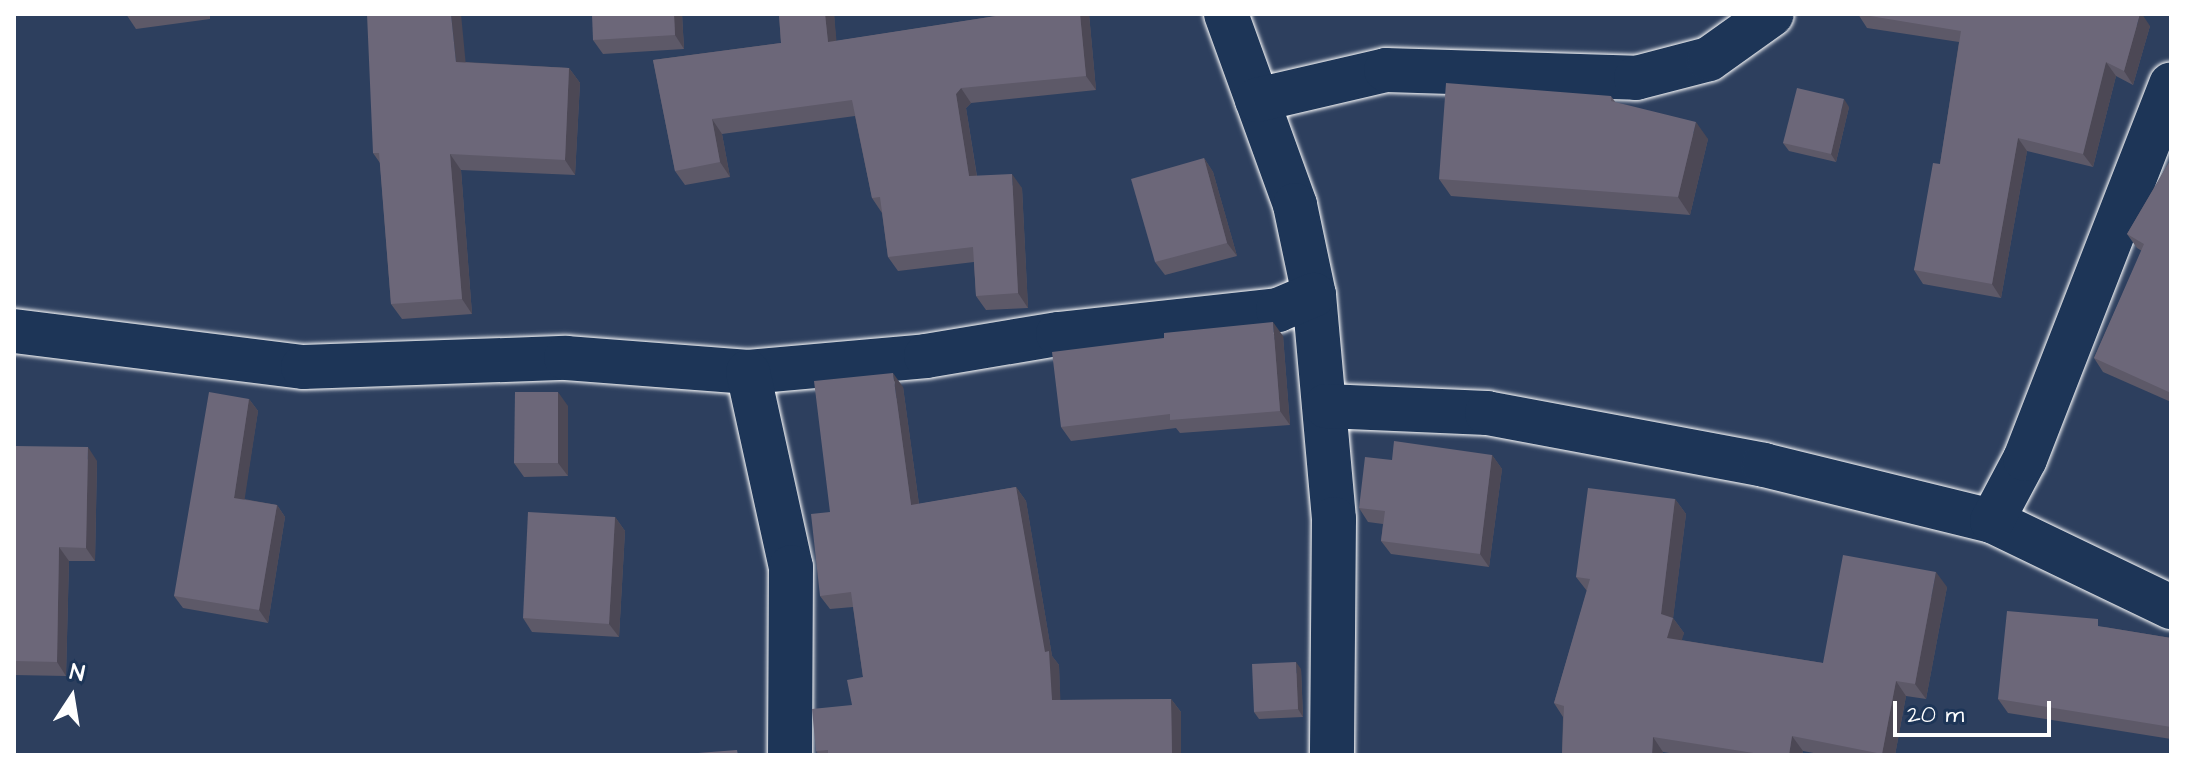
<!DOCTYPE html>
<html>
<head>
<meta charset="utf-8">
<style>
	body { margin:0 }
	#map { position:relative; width:2185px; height:769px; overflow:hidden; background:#2d3f5e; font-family:"Architects Daughter",sans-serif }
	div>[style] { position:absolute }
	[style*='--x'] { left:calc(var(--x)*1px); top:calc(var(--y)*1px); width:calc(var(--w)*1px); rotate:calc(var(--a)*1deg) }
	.roads { filter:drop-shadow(0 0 2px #fff) drop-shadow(0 0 2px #fff) }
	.street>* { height:44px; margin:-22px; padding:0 22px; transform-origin:22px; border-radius:22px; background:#1d3557 }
	.wall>* { inset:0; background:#5d5968 }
	.shaded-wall>* { inset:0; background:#4c4855 }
	.building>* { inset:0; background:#6c6779 }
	span { translate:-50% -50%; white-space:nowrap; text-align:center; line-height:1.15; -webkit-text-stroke:6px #1d3557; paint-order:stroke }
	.frame { position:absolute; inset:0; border:16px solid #fff; pointer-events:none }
	.north { position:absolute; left:32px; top:657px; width:80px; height:80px; -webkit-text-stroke:6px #1d3557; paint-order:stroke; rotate:12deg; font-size:22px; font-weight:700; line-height:32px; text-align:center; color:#fff }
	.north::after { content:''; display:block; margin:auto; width:28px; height:36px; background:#fff; clip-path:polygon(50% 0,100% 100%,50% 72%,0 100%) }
	.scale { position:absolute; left:1893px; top:701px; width:158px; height:36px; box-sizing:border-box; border:4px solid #fff; border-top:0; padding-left:10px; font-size:24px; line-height:28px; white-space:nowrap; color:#fff; -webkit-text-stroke:6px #1d3557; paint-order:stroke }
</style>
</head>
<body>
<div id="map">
	<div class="roads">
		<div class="street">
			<div style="--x:1226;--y:14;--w:203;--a:70.1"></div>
			<div style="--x:1295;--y:205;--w:92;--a:78.1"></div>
			<div style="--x:1314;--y:295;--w:225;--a:84.9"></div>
			<div style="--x:1334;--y:519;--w:236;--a:90.5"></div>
			<div style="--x:1257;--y:100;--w:132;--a:-13.1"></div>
			<div style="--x:1386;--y:70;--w:250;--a:1.8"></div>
			<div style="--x:1636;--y:78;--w:75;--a:-14.6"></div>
			<div style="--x:1709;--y:59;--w:77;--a:-35.5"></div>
			<div style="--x:14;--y:331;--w:291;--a:7.1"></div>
			<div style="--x:303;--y:367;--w:263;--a:-2"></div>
			<div style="--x:566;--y:358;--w:183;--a:4.4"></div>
			<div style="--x:748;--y:372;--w:179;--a:-5.1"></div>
			<div style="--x:926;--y:356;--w:134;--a:-9.5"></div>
			<div style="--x:1058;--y:334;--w:221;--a:-6.2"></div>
			<div style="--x:1278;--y:310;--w:39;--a:-23"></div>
			<div style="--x:748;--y:372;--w:200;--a:77.6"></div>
			<div style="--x:791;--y:567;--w:188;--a:90.3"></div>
			<div style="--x:1326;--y:406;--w:161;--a:2.5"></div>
			<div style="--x:1487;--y:413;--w:282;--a:10.6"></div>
			<div style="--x:1764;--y:465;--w:235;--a:13.8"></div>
			<div style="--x:1992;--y:521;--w:199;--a:25.7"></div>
			<div style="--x:1992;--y:521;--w:70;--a:-62"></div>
			<div style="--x:2025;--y:459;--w:402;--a:-68.7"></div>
		</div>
	</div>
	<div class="wall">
		<div style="clip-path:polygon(126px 14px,210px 14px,210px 19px,136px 29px)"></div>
		<div style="clip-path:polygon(682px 14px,684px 49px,603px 54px,593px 40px)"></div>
		<div style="clip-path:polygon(779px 14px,834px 14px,836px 41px,1009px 14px,1089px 14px,1096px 90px,971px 103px,966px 108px,977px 176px,1022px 188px,1028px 308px,986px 310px,976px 296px,974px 262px,898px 271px,888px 257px,882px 213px,872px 198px,855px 116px,722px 134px,730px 177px,685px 185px,675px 171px,653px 60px,781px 43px)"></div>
		<div style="clip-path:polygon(1858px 14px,2150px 26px,2133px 85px,2116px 76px,2093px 167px,2027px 151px,2001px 298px,1923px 284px,1914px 270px,1940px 164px,1959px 42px,1867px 28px)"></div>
		<div style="clip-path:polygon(465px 62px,569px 68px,580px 83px,575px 175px,461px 170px,472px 314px,402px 319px,391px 304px,380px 163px,373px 153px)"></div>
		<div style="clip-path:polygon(1611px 96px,1616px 103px,1708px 139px,1690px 215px,1451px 196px,1439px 179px)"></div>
		<div style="clip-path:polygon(1849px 107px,1836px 162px,1789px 151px,1783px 143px)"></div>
		<div style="clip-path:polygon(1204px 158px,1213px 172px,1237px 256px,1165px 275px,1155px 262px)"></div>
		<div style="clip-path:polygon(2171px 159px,2171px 402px,2103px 372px,2094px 358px,2142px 251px,2137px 248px,2127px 234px)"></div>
		<div style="clip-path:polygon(1283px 336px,1290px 425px,1180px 433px,1176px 428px,1071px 441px,1061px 427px)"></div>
		<div style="clip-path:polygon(903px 387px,919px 504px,1016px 487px,1026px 501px,1052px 656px,1059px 665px,1060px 700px,1171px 699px,1181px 712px,1181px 755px,819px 755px,816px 751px,852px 705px,863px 677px,853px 607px,830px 609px,820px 596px,830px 512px)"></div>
		<div style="clip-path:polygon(249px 399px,258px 411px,244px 499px,277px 505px,285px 517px,268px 623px,183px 608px,174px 596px)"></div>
		<div style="clip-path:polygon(568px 406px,568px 476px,524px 477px,514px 463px)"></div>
		<div style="clip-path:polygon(14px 446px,97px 461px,95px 561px,69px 561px,66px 676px,14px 675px)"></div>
		<div style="clip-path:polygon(1492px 455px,1502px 469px,1489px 567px,1391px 554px,1381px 541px,1383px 524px,1368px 522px,1359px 508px,1392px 460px)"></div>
		<div style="clip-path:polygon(1675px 499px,1686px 514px,1673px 618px,1684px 633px,1681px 640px,1823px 663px,1947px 587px,1926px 699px,1906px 696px,1895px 755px,1824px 755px,1803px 751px,1802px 755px,1682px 755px,1663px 752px,1663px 755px,1562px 755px,1563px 717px,1554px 703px,1587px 591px,1576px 577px)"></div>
		<div style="clip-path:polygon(615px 517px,625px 531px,619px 637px,532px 632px,523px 618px)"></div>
		<div style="clip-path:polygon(2104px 627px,2171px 638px,2171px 739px,2008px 713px,1998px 699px)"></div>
		<div style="clip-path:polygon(1301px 669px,1303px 717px,1259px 719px,1254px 712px)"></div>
	</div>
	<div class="shaded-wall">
		<div style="clip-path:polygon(451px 14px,461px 14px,467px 77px,456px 62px)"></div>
		<div style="clip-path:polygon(674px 14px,682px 14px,684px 49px,675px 35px)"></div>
		<div style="clip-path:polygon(825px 14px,834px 14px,838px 57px,828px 42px)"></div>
		<div style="clip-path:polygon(1080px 14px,1089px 14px,1096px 90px,1086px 76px)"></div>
		<div style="clip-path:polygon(2140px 14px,2142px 14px,2150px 26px,2133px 85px,2124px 71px)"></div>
		<div style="clip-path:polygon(2106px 62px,2116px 76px,2093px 167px,2083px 154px)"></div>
		<div style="clip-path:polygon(569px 68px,580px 83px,575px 175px,565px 160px)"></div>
		<div style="clip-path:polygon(961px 88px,971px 103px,966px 108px,979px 190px,969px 176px,956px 94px)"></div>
		<div style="clip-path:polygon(1844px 99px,1849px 107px,1836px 162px,1831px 154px)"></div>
		<div style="clip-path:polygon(712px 119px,722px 134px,730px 177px,720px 162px)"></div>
		<div style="clip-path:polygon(1696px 122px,1708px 139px,1690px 215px,1678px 197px)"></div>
		<div style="clip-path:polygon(2018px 138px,2027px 151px,2001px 298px,1992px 284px)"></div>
		<div style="clip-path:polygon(450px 154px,461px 170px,472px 314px,462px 299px)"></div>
		<div style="clip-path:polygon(1204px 158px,1213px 172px,1237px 256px,1227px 243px)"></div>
		<div style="clip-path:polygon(1012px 174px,1022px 188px,1028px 308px,1018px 293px)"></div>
		<div style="clip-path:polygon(1273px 322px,1283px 336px,1290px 425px,1280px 411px)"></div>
		<div style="clip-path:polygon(893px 373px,903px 387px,921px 519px,911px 505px)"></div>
		<div style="clip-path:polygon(558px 392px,568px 406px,568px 476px,558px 463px)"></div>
		<div style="clip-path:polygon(249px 399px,258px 411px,243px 510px,234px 498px)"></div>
		<div style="clip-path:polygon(88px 447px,97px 461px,95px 561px,86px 548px)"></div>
		<div style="clip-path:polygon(1492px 455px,1502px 469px,1489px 567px,1480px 554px)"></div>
		<div style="clip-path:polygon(1016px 487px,1026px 501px,1052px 656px,1059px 665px,1061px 714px,1052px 700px)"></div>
		<div style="clip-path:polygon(1675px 499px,1686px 514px,1673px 619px,1673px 618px,1684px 633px,1678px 653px,1667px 638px,1661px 614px)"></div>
		<div style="clip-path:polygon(277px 505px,285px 517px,268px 623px,259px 610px)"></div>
		<div style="clip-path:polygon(615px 517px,625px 531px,619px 637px,609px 624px)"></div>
		<div style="clip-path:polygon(59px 547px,69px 561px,66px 676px,57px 662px)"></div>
		<div style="clip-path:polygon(1936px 572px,1947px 587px,1926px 699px,1915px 684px)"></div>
		<div style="clip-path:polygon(1296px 662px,1301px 669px,1303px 717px,1298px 709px)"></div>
		<div style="clip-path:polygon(1896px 681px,1906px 696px,1895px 755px,1883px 755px,1882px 754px)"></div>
		<div style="clip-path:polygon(1171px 699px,1181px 712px,1181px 755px,1172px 755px)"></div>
		<div style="clip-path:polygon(1792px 736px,1803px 751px,1802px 755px,1789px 755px)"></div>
		<div style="clip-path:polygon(1653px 737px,1663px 752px,1663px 755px,1652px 755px)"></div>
	</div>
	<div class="building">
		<div style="clip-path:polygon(367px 14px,451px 14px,456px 62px,569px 68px,565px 160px,450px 154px,462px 299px,391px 304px,379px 153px,373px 153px)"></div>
		<div style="clip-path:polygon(592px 14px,674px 14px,675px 35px,593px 40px)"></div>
		<div style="clip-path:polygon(779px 14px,825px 14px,828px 42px,1009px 14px,1080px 14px,1086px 76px,961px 88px,956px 94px,969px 176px,1012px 174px,1018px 293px,976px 296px,973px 247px,888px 257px,880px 197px,872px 198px,852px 100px,712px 119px,720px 162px,675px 171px,653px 60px,781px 43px)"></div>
		<div style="clip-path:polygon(1858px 14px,2140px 14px,2124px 71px,2106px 62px,2083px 154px,2018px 138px,1992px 284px,1914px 270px,1933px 163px,1940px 164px,1961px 31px)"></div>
		<div style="clip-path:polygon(1446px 83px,1611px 96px,1611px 101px,1696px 122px,1678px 197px,1439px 179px)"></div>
		<div style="clip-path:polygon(1797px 88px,1844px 99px,1831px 154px,1783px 143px)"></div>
		<div style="clip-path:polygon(1204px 158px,1227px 243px,1155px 262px,1131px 179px)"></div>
		<div style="clip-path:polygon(2171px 159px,2171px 393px,2094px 358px,2144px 244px,2127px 234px)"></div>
		<div style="clip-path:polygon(1273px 322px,1280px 411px,1170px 420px,1170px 414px,1061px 427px,1052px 352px,1164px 338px,1164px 333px)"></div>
		<div style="clip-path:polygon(893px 373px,911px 505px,1016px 487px,1045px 652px,1049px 651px,1052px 700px,1171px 699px,1172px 755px,828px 755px,828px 750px,816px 751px,812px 709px,852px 705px,847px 680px,863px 677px,851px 592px,820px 596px,811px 514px,830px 512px,814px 381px)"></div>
		<div style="clip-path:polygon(209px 392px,249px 399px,234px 498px,277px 505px,259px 610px,174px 596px)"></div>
		<div style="clip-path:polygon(515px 392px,558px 392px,558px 463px,514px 463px)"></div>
		<div style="clip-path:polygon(1394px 441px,1492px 455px,1480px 554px,1381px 541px,1385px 511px,1359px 508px,1365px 457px,1392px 460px)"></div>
		<div style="clip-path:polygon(14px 446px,88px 447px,86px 548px,59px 547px,57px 662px,14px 661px)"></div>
		<div style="clip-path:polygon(1588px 488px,1675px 499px,1661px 614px,1673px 618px,1667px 638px,1823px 663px,1843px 555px,1936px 572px,1915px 684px,1896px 681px,1882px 754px,1792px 736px,1789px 755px,1766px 755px,1653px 737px,1652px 755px,1562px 755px,1564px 706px,1554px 703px,1590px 579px,1576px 577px)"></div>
		<div style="clip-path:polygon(528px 512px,615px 517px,609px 624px,523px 618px)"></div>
		<div style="clip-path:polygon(2007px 611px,2098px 619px,2098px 626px,2171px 638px,2171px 727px,1998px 699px)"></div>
		<div style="clip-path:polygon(1296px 662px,1298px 709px,1254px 712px,1252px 664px)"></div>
		<div style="clip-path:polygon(737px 750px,738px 755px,672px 755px)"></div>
	</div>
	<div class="frame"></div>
	<div class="north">N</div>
	<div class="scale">20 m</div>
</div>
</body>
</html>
